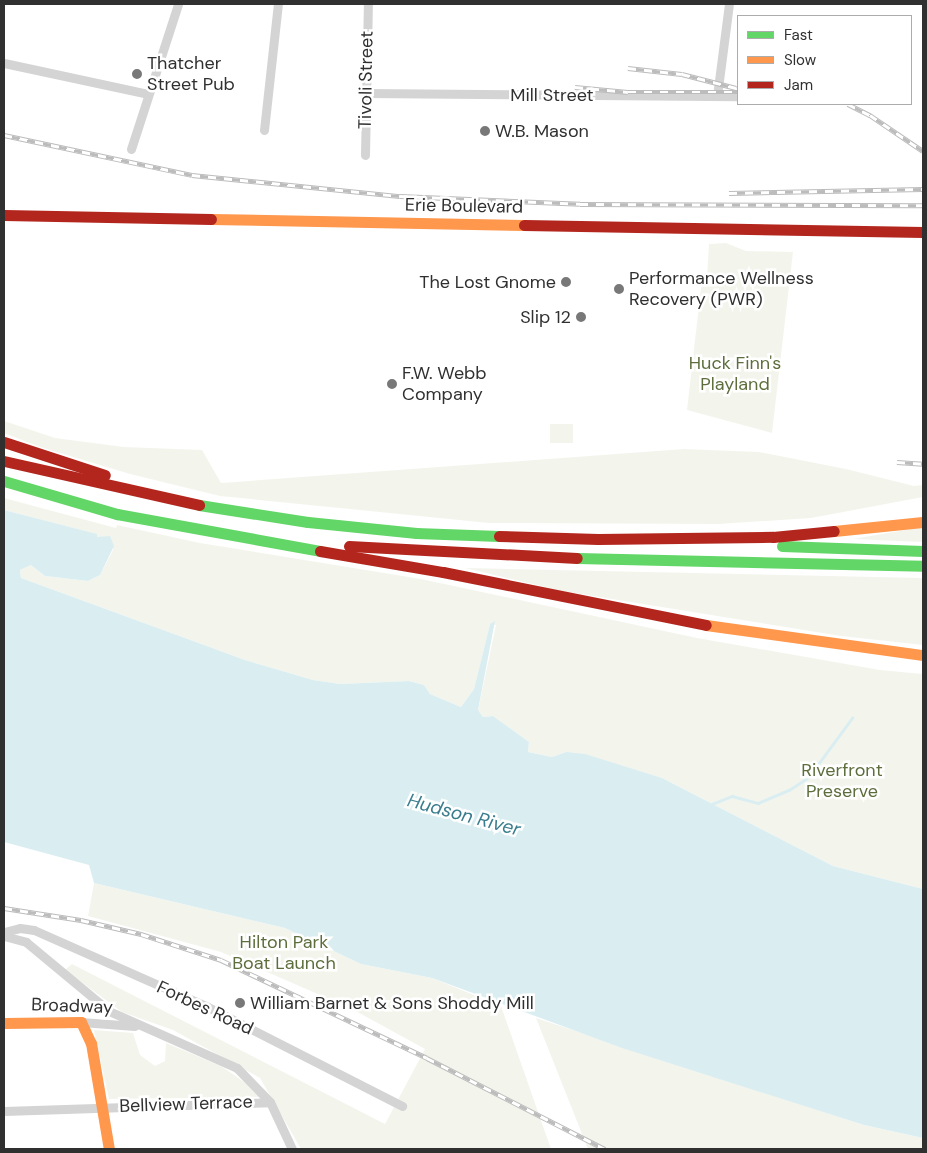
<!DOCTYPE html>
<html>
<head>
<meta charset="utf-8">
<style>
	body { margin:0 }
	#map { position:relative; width:927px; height:1153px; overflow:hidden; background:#fff; font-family:"DM Sans",sans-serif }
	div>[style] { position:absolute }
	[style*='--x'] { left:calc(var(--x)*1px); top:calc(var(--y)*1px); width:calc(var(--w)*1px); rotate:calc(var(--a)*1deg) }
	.green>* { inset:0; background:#f3f5ed }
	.water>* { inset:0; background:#daeef2 }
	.stream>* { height:2.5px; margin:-1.25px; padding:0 1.25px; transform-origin:1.25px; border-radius:1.25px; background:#daeef2 }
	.street>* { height:9px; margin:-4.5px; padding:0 4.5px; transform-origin:4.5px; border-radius:4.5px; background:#d4d4d4 }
	.fast>* { height:11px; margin:-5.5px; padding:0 5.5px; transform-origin:5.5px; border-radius:5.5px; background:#63d668 }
	.slow>* { height:11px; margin:-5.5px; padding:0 5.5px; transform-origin:5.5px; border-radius:5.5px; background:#ff974d }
	.jam>* { height:11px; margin:-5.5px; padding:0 5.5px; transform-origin:5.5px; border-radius:5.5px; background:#b3261e }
	.rail>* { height:4.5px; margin-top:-2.25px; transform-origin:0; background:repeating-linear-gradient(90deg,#fff 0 8px,#bcbcbc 0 16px); box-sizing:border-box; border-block:1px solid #bcbcbc }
	.dots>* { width:14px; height:14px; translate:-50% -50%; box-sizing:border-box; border:2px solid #fff; border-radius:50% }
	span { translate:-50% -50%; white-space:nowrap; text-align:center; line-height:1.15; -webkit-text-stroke:5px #fff; paint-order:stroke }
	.poi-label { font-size:18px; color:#303030 }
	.left { translate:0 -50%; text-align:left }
	.right { translate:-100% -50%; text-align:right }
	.street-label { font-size:18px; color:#303030 }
	.park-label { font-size:18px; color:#5d6e3c }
	.water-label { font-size:19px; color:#397d8e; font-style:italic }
	.frame { position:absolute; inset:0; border:5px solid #303030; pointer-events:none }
	.legend { position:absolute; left:737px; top:15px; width:175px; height:90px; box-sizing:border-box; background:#fff; border:1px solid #acacac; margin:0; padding:6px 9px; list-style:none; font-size:15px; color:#303030 }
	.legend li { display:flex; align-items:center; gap:10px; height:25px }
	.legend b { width:25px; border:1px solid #acacac }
</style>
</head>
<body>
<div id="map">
	<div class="green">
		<div style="clip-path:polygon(726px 243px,746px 251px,793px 252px,772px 433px,687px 410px,701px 288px,707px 279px,709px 244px)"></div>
		<div style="clip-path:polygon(4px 421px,55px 438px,124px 447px,202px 450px,221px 483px,684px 449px,759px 452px,846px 469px,914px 486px,923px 485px,923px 497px,811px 518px,718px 524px,489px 523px,220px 496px,130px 474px,40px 447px,4px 433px)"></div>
		<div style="clip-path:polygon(550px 424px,573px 424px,573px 443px,550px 443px)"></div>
		<div style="clip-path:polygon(4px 498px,116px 528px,117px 525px,200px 543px,421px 579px,697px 638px,880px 670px,923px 674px,923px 889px,833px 866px,662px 778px,566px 752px,552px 757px,528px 752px,529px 742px,493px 716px,483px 717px,478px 710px,496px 625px,490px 624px,474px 689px,461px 707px,430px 694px,424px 685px,409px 681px,340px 684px,313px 680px,245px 660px,21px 578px,20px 570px,31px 565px,45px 576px,88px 581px,100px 575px,113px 550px,110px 537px,97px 537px,96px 534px,4px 510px)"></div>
		<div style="clip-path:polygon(923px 527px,923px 542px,853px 539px)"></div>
		<div style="clip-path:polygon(465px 568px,923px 578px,923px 645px,841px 636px,562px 591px)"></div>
		<div style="clip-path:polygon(94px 883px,285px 928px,361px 964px,432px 978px,501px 1006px,551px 1149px,301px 1149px,260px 1078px,173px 1030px,122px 1012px,65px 970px,72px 964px,385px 1124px,425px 1049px,352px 1009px,221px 952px,88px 916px)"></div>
		<div style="clip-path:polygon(536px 1018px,864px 1125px,923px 1138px,923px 1149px,588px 1149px)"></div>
		<div style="clip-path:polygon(94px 1030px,133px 1033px,140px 1055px,155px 1066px,165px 1061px,166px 1043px,221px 1066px,247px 1084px,259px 1097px,109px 1099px)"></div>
	</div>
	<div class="water">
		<div style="clip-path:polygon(4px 510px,97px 534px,97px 537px,110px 536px,114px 546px,100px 575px,88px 581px,45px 576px,31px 565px,20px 570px,21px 578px,245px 660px,313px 680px,340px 684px,409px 681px,424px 685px,430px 694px,461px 707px,474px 689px,490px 624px,495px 621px,478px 710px,483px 717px,493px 716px,529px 742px,528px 752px,552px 757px,566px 752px,585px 754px,662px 778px,833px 866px,923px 889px,923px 1138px,864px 1125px,622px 1048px,432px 978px,361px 964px,285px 928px,94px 883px,89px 865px,4px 842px)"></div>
	</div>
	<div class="stream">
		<div style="--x:816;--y:767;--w:61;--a:-53.7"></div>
		<div style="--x:712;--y:804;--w:22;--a:-22"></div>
		<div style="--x:732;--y:796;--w:27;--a:15"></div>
		<div style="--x:758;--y:803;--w:34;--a:-23"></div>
		<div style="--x:789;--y:790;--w:24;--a:-33"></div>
	</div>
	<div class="street">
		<div style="--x:4;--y:63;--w:147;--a:12.1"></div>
		<div style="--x:366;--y:93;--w:372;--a:0.5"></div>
		<div style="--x:717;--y:96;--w:93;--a:-82.6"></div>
		<div style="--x:264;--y:130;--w:127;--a:-83.7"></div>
		<div style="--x:131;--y:149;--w:152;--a:-72"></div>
		<div style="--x:365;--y:155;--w:151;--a:-88.9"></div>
		<div style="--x:4;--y:932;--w:16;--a:-14"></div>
		<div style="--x:20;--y:928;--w:14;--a:8"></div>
		<div style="--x:34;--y:930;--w:190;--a:23.9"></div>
		<div style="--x:208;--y:1007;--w:218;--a:27"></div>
		<div style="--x:4;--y:936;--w:23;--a:15"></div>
		<div style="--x:26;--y:942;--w:108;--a:39.7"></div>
		<div style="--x:109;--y:1011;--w:140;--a:24"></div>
		<div style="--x:237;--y:1068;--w:47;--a:45.9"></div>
		<div style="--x:270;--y:1102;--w:52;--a:64.9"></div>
		<div style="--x:81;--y:1022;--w:54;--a:4.2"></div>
		<div style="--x:4;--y:1111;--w:266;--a:-1.9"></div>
	</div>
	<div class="fast">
		<div style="--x:4;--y:481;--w:118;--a:16.3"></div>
		<div style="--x:117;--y:514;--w:206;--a:10.3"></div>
		<div style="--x:199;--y:505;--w:110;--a:8.9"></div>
		<div style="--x:308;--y:522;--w:109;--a:5.8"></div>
		<div style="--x:416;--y:533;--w:83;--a:2.1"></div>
		<div style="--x:782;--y:546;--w:141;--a:2"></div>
		<div style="--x:577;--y:558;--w:346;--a:1.3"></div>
	</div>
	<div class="slow">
		<div style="--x:211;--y:219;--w:313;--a:1.1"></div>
		<div style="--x:834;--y:531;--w:89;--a:-5.8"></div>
		<div style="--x:706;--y:625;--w:219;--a:7.9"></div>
		<div style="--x:4;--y:1023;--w:77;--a:-0.7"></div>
		<div style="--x:81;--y:1022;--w:23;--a:65"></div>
		<div style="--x:91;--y:1043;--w:108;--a:80.4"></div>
	</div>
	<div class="jam">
		<div style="--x:4;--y:215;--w:207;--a:1.1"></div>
		<div style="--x:524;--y:225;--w:399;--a:1"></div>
		<div style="--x:4;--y:442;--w:106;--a:18.1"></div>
		<div style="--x:4;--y:461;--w:200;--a:12.7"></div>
		<div style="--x:499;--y:536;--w:99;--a:1.7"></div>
		<div style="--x:598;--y:539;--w:175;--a:-0.7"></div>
		<div style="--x:773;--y:537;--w:61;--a:-5.6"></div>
		<div style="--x:349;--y:546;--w:228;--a:3"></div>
		<div style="--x:320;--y:551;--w:125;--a:9.7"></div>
		<div style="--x:443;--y:572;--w:268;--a:11.4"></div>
	</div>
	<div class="rail">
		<div style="--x:628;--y:68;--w:54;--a:6.3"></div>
		<div style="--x:682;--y:74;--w:56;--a:14.5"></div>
		<div style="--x:575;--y:87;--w:53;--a:5.4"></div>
		<div style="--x:628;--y:92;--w:110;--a:0"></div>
		<div style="--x:848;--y:104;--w:25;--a:27"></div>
		<div style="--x:870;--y:115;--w:64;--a:34.2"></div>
		<div style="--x:4;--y:135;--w:192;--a:12"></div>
		<div style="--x:192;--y:175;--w:209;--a:5.8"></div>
		<div style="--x:400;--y:196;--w:180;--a:2.5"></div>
		<div style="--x:580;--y:204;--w:343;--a:0.2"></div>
		<div style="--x:729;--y:193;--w:194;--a:-1.2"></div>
		<div style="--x:897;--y:462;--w:26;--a:4"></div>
		<div style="--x:4;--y:908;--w:78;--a:8.9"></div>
		<div style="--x:81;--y:920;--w:62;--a:13.1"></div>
		<div style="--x:141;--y:934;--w:84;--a:18"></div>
		<div style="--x:221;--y:960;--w:228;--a:25.4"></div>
		<div style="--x:427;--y:1058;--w:200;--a:27.1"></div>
	</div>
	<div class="dots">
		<div style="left:137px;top:74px;background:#787878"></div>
		<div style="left:485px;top:131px;background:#787878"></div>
		<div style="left:566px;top:282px;background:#787878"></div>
		<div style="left:619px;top:289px;background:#787878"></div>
		<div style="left:581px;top:317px;background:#787878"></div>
		<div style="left:392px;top:384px;background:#787878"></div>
		<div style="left:240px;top:1003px;background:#787878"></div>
	</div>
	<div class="poi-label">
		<span class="left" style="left:147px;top:74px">Thatcher<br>Street Pub</span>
		<span class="left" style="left:495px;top:131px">W.B. Mason</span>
		<span class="left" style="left:629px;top:289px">Performance Wellness<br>Recovery (PWR)</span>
		<span class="right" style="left:556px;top:282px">The Lost Gnome</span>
		<span class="right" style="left:571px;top:317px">Slip 12</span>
		<span class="left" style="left:402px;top:384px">F.W. Webb<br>Company</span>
		<span class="left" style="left:250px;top:1003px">William Barnet &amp; Sons Shoddy Mill</span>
	</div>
	<div class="street-label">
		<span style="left:366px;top:80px;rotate:-89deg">Tivoli Street</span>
		<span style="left:552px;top:95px">Mill Street</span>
		<span style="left:464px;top:206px;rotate:1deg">Erie Boulevard</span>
		<span style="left:72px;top:1006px;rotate:2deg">Broadway</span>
		<span style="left:205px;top:1008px;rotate:25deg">Forbes Road</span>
		<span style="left:186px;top:1104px;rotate:-2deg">Bellview Terrace</span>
	</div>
	<div class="park-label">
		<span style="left:735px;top:374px">Huck Finn's<br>Playland</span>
		<span style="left:842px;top:781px">Riverfront<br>Preserve</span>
		<span style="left:284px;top:953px">Hilton Park<br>Boat Launch</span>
	</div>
	<div class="water-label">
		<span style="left:464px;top:815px;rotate:15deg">Hudson River</span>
	</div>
	<div class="frame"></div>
	<ul class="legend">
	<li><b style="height:6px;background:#63d668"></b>Fast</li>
	<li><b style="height:6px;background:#ff974d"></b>Slow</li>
	<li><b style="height:6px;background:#b3261e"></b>Jam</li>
	</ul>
</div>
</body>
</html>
